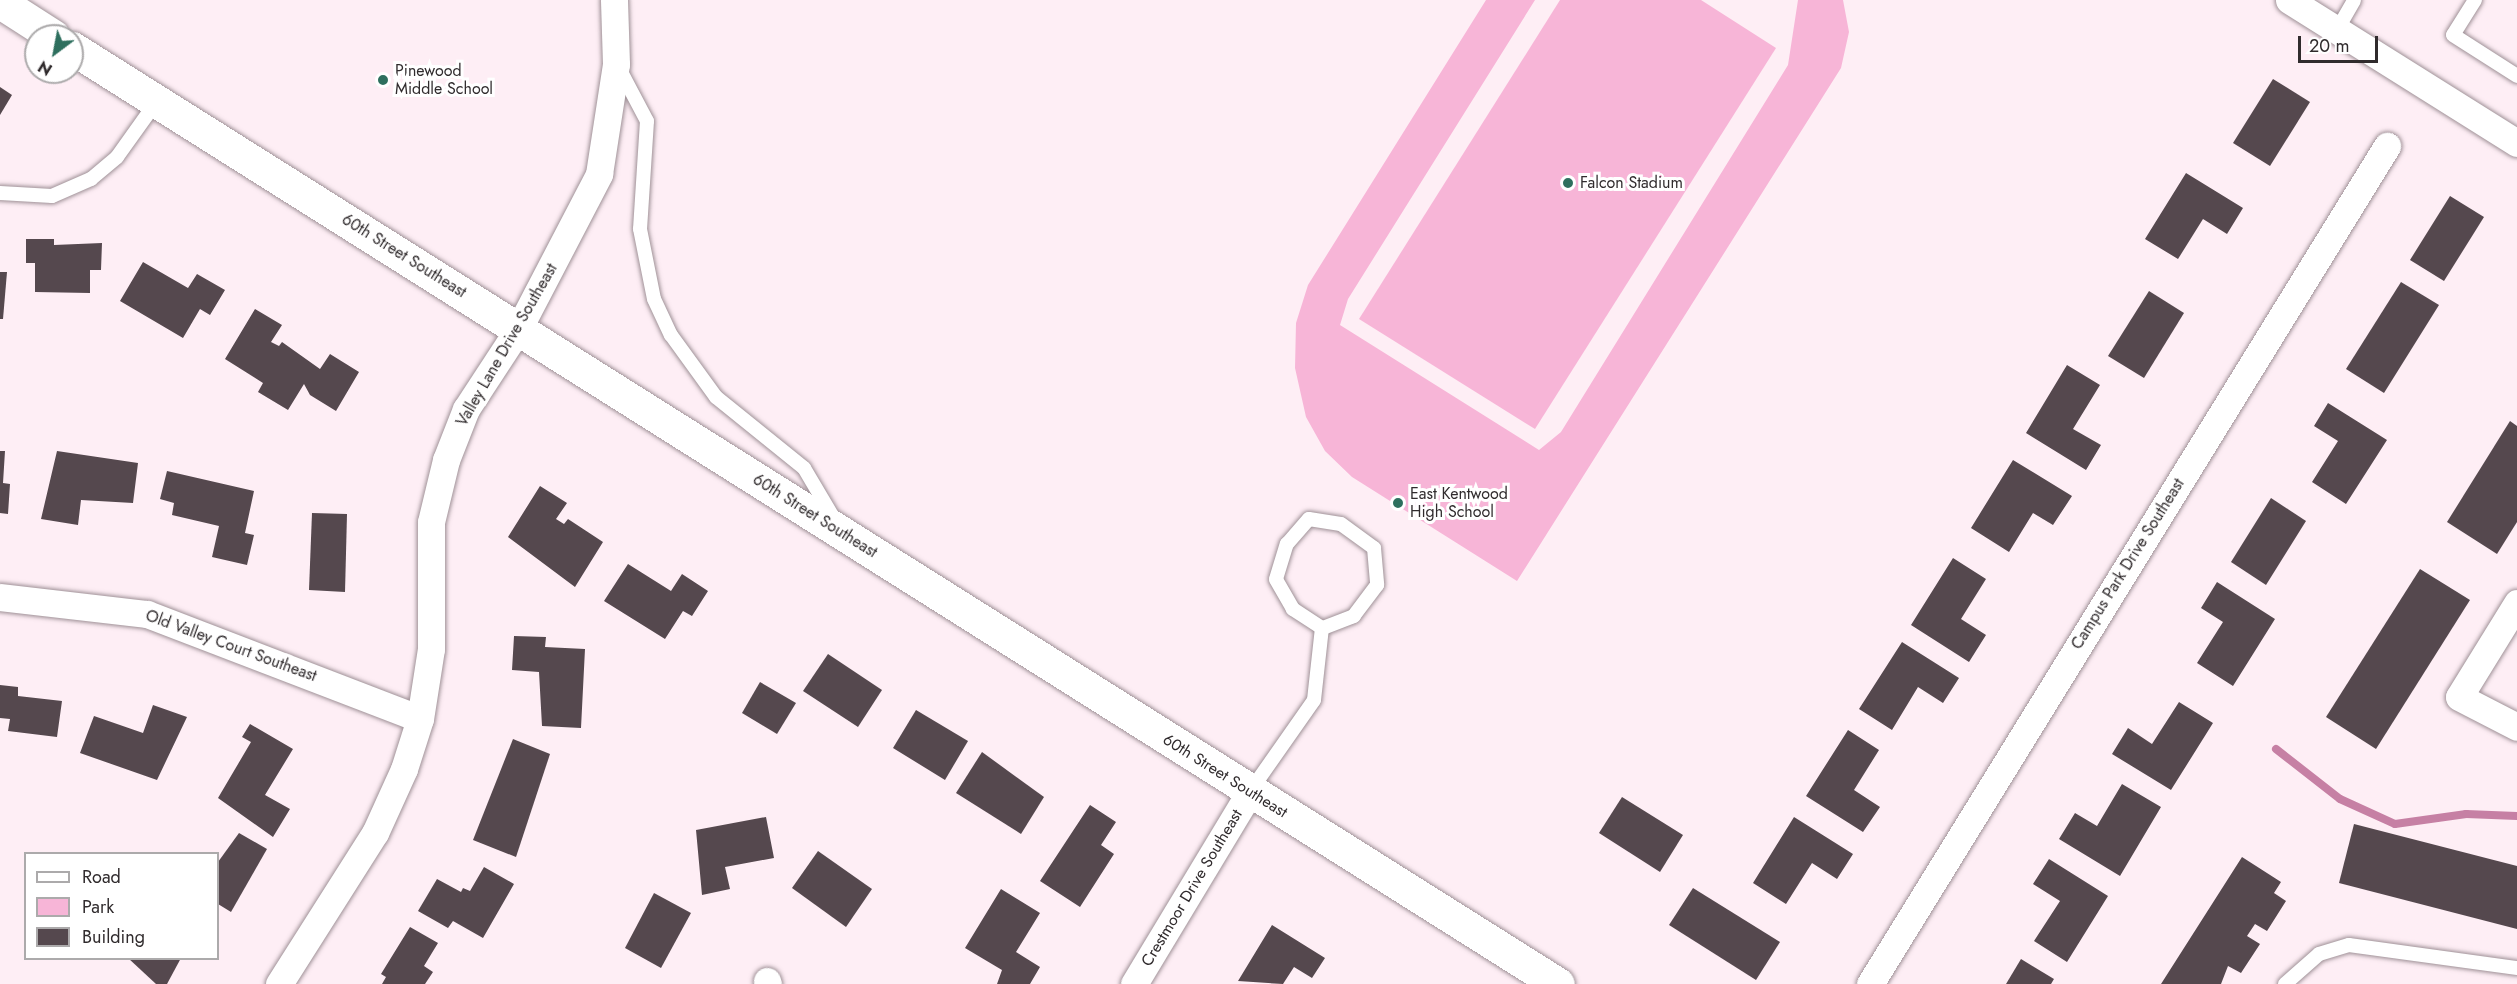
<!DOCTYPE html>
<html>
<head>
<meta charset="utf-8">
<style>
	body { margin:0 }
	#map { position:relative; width:2517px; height:984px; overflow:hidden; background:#feeef5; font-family:Jost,sans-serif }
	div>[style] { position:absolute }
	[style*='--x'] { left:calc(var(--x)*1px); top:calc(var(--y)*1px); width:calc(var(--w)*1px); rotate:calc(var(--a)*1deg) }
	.green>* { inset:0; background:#f7b5d7 }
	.stream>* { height:8px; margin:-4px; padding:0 4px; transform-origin:4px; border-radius:4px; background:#c680a4 }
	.building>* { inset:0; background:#55484e }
	.roads { filter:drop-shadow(0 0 2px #9f9197) drop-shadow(0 0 2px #9f9197) }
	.lane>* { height:14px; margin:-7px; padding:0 7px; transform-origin:7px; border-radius:7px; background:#fff }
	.street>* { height:27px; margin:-13.5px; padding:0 13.5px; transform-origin:13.5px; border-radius:13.5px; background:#fff }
	.secondary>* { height:33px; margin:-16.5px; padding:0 16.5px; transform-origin:16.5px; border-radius:16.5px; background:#fff }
	.dots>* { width:16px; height:16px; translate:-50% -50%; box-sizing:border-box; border:3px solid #fff; border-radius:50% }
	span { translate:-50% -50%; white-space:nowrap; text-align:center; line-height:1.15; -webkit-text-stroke:6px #fff; paint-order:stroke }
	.poi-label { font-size:16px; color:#302b2d }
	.left { translate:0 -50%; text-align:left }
	.street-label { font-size:16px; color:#302b2d }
	.legend { position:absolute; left:24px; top:852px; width:195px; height:108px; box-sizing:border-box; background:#fff; border:2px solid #acaaab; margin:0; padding:8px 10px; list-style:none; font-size:18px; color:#302b2d }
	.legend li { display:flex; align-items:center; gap:12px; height:30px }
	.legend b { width:30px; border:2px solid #acaaab }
	.north { position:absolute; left:24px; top:24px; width:60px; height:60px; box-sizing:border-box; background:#fff; border:2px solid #acaaab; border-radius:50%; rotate:212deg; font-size:16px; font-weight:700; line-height:24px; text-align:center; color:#302b2d }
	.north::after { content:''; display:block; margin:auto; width:21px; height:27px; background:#2e6f5e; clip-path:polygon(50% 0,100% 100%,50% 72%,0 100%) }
	.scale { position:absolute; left:2298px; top:36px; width:80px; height:27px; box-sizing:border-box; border:3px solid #302b2d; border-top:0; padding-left:8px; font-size:18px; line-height:21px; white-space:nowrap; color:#302b2d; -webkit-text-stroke:4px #fff; paint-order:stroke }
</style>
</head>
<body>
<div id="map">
	<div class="green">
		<div style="clip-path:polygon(1486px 0,1535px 0,1348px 299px,1340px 325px,1539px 450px,1561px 432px,1788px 65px,1798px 0,1843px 0,1849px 32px,1841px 68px,1517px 581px,1352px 477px,1325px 451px,1306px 417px,1295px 368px,1296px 323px,1308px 285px)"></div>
		<div style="clip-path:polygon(1560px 0,1701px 0,1776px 48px,1535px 429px,1359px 319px)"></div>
	</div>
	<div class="stream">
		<div style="--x:2276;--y:749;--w:81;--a:38"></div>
		<div style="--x:2340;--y:799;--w:60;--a:24.4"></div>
		<div style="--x:2395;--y:824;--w:72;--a:-8"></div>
		<div style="--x:2466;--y:814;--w:51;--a:2.2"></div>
	</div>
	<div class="building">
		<div style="clip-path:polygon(2273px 79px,2310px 102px,2270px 166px,2233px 143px)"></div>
		<div style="clip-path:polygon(0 87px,12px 95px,0 115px)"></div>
		<div style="clip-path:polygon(2186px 173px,2243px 208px,2227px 234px,2203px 219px,2178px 259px,2145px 239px)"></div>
		<div style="clip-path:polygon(2450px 196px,2484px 217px,2444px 281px,2410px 260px)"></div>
		<div style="clip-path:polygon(26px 239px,54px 239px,54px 245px,102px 243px,101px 270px,90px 270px,90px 293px,35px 292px,35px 263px,26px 263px)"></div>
		<div style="clip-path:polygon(143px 262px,188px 288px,197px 274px,225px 290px,210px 315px,200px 309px,183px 338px,120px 301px)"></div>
		<div style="clip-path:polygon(0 272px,7px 272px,3px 319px,0 319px)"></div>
		<div style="clip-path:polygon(2401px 282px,2439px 305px,2384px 393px,2346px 369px)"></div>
		<div style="clip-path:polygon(2149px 291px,2184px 313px,2144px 378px,2108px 356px)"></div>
		<div style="clip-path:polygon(255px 309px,282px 325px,271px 342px,279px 346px,282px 342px,320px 369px,330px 354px,359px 372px,336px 411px,310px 395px,304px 384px,288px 410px,258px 392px,263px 383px,225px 359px)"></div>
		<div style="clip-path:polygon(2067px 365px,2100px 385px,2073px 429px,2101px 445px,2086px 470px,2026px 433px)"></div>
		<div style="clip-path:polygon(2328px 403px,2387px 440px,2346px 504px,2312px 482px,2338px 441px,2314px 426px)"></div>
		<div style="clip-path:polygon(2510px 421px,2517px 426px,2517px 522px,2497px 554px,2447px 522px)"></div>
		<div style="clip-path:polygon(0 451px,5px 451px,3px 483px,10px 484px,8px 514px,0 513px)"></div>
		<div style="clip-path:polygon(57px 451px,138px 463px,133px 503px,81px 500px,78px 525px,41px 519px)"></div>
		<div style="clip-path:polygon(2013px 460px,2072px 496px,2053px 525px,2033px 513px,2009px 552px,1971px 528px)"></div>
		<div style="clip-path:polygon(167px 471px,254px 491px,245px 533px,254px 535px,247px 565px,212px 557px,219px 526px,172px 515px,174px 503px,160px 499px)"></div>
		<div style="clip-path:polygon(540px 486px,567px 503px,556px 519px,564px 524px,568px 519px,603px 542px,575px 587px,508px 537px)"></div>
		<div style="clip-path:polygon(2271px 498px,2306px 521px,2266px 585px,2231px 562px)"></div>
		<div style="clip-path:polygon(312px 513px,347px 514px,345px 592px,309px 590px)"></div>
		<div style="clip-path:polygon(1953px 558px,1986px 579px,1961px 619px,1986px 635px,1969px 662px,1911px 625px)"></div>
		<div style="clip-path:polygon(628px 564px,671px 591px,682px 574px,708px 591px,692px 616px,683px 611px,665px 639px,604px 601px)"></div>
		<div style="clip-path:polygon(2420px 569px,2470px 600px,2376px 749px,2326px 717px)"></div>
		<div style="clip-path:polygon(2217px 582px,2275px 619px,2233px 686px,2197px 663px,2223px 622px,2201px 608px)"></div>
		<div style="clip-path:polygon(514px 636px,546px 637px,545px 647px,585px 649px,581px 728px,542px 726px,539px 672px,512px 670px)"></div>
		<div style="clip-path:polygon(1902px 642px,1959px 678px,1943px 703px,1918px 687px,1892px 730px,1859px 709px)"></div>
		<div style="clip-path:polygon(828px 654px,882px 690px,858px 727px,803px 691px)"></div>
		<div style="clip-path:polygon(760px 682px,796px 703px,777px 734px,742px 713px)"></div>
		<div style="clip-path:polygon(0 685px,18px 687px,18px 696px,62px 701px,57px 737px,8px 731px,10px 719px,0 718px)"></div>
		<div style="clip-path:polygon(2179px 702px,2213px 723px,2171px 790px,2112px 754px,2128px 728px,2152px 744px)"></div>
		<div style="clip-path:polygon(153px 705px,187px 717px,157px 780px,80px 753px,94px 716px,143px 733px)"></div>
		<div style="clip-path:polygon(916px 710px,968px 741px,945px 780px,893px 748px)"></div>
		<div style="clip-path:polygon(250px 724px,293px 749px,265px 795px,290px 809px,273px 837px,218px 798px,251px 742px,242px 737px)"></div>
		<div style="clip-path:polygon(1848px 730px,1879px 750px,1854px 790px,1880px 807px,1863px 832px,1806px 796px)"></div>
		<div style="clip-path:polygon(513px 739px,550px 754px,516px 857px,473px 840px)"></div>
		<div style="clip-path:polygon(982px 752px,1044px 797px,1021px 834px,956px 793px)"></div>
		<div style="clip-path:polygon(2122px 784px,2161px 807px,2120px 876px,2059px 839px,2075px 813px,2097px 826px)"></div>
		<div style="clip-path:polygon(1622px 797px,1683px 835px,1660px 872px,1599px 833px)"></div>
		<div style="clip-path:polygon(1090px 805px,1116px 822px,1101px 845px,1114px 854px,1080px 907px,1040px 881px)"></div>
		<div style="clip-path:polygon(766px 817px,774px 858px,725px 867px,730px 889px,702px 895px,696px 830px)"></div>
		<div style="clip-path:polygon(1794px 817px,1853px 854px,1837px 879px,1812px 863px,1786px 904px,1753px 883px)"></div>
		<div style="clip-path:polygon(2354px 824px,2517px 866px,2517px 929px,2339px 883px)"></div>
		<div style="clip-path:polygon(239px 833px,267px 849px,231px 912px,218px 904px,218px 862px)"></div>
		<div style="clip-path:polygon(818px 851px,872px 889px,846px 927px,792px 888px)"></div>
		<div style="clip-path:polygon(2242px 857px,2281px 882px,2274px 893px,2286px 901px,2267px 931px,2255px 924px,2247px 936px,2260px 944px,2241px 973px,2228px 966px,2221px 984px,2161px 984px)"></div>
		<div style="clip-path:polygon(2049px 859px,2108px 896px,2067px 962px,2034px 941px,2060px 901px,2033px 884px)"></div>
		<div style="clip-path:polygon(484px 867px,514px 884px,483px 938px,453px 921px,448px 928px,418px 911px,437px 879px,461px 892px,463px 888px,470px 891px)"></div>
		<div style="clip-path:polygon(1693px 888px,1780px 942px,1756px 980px,1669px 925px)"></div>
		<div style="clip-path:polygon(1001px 889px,1040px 913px,1016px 952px,1040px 967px,1030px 984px,997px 984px,1002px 970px,965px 948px)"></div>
		<div style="clip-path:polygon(654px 893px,691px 913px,661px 968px,625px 948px)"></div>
		<div style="clip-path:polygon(1272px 925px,1325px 958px,1312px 978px,1294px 967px,1283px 984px,1238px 981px)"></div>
		<div style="clip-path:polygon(410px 927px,438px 943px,424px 966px,433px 972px,425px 984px,382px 984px,386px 977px,381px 974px)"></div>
		<div style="clip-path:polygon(128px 958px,181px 958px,167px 984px,156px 984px)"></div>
		<div style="clip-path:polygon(2021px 959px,2054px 979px,2051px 984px,2006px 984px)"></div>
	</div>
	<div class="roads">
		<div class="lane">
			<div style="--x:2475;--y:0;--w:41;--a:122.2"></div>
			<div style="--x:2453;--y:35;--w:76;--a:32.6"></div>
			<div style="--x:2337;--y:30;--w:34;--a:-60"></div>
			<div style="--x:619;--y:68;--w:60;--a:62.2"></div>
			<div style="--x:647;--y:121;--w:108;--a:93.7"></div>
			<div style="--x:640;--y:229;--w:71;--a:78.7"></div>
			<div style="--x:654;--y:299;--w:40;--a:65"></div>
			<div style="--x:671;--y:335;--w:77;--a:54"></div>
			<div style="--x:716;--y:397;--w:113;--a:38.9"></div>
			<div style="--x:804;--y:468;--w:57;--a:59.4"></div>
			<div style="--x:0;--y:193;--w:52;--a:3.3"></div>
			<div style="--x:52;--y:196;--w:43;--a:-23.6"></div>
			<div style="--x:91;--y:179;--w:34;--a:-40"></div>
			<div style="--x:117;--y:157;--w:69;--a:-54.5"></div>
			<div style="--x:1251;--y:790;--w:110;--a:-55"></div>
			<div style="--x:1314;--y:700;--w:72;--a:-83.7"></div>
			<div style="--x:1322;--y:628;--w:35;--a:-147"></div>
			<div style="--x:1293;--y:609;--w:34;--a:-120"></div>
			<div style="--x:1276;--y:579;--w:37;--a:-73"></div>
			<div style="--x:1287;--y:544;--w:33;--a:-49"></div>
			<div style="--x:1309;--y:519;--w:32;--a:9"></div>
			<div style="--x:1341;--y:524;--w:41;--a:36"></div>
			<div style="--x:1374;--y:548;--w:37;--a:85"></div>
			<div style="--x:1377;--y:585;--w:39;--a:127"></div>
			<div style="--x:1354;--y:616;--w:34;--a:159"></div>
			<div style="--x:2285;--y:984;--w:45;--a:-41.4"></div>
			<div style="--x:2319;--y:954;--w:31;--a:-17"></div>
			<div style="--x:2349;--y:945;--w:170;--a:7.8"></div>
		</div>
		<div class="street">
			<div style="--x:2289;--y:0;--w:269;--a:32.1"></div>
			<div style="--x:0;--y:597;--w:148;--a:6.6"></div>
			<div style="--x:147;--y:614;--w:292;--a:21"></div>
			<div style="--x:2517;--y:603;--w:110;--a:121.7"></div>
			<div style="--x:2459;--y:697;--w:65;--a:27.3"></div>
			<div style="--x:767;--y:981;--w:3;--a:72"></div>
			<div style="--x:279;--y:984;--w:179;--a:-57.6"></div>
			<div style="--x:375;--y:833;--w:70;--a:-65.6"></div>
			<div style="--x:404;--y:769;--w:52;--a:-72.3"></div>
			<div style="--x:420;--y:719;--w:71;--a:-81.1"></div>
			<div style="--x:431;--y:649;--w:127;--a:-90"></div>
			<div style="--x:431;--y:522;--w:64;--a:-76.4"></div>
			<div style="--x:446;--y:460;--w:55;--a:-68.6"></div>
			<div style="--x:466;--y:409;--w:97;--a:-56.8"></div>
			<div style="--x:519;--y:328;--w:174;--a:-62.5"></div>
			<div style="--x:599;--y:174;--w:111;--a:-81.2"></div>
			<div style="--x:616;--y:64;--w:64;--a:-91.8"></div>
			<div style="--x:1134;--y:984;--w:224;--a:-58.9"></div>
			<div style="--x:1870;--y:984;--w:985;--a:-58.33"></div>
		</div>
		<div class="secondary">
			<div style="--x:0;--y:2;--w:63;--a:32.7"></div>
			<div style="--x:72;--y:48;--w:1756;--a:32.21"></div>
		</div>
	</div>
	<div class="dots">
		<div style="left:383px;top:80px;background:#2e6f5e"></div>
		<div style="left:1568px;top:183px;background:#2e6f5e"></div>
		<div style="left:1398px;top:503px;background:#2e6f5e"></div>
	</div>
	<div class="poi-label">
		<span class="left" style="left:395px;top:80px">Pinewood<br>Middle School</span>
		<span class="left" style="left:1580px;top:183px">Falcon Stadium</span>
		<span class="left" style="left:1410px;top:503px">East Kentwood<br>High School</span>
	</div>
	<div class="street-label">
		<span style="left:404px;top:256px;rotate:32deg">60th Street Southeast</span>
		<span style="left:507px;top:345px;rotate:-60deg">Valley Lane Drive Southeast</span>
		<span style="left:815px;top:516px;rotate:32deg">60th Street Southeast</span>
		<span style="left:2128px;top:564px;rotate:-58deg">Campus Park Drive Southeast</span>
		<span style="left:231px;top:646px;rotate:20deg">Old Valley Court Southeast</span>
		<span style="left:1225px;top:776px;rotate:32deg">60th Street Southeast</span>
		<span style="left:1192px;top:888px;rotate:-59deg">Crestmoor Drive Southeast</span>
	</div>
	<ul class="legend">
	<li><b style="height:8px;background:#fff"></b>Road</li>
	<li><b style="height:16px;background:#f7b5d7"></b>Park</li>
	<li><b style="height:16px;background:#55484e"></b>Building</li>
	</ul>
	<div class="north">N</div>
	<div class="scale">20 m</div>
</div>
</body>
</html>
